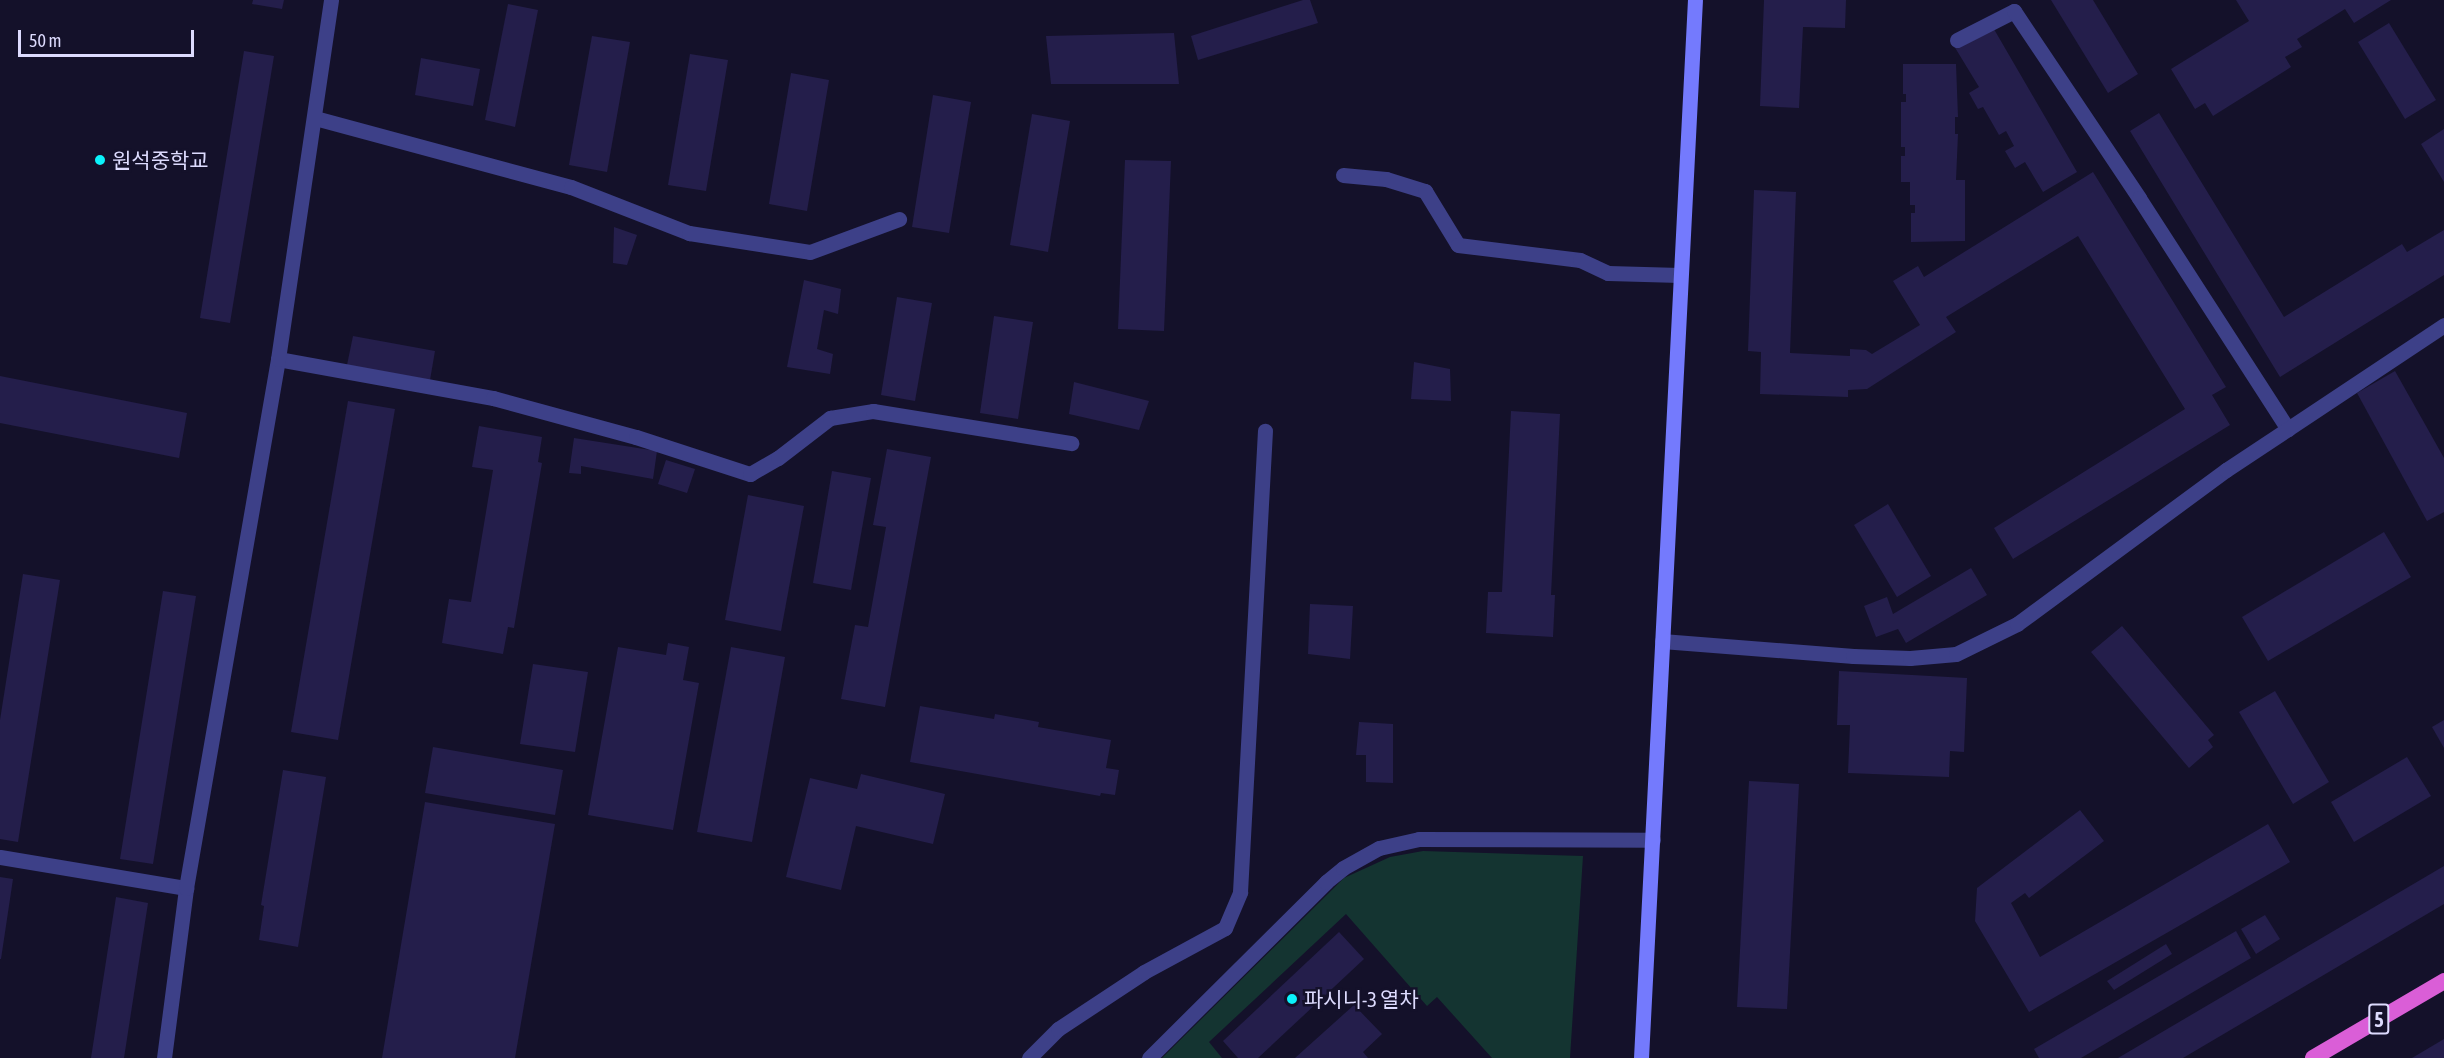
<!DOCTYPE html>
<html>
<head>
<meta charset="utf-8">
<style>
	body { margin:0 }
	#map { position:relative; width:2444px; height:1058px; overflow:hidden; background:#14112a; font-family:"Asap Condensed","Noto Sans KR",sans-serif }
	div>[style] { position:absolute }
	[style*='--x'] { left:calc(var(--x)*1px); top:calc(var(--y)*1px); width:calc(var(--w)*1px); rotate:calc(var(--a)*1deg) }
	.green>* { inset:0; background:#143431 }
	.building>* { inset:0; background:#241e4b }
	.minor>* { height:15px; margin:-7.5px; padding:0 7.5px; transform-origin:7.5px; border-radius:7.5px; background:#3d4088 }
	.tertiary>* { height:15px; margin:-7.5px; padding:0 7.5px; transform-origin:7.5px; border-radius:7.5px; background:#3d4088 }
	.secondary>* { height:15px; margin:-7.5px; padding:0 7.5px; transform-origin:7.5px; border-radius:7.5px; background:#747afd }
	.trunk>* { height:16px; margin:-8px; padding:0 8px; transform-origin:8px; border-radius:8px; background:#da5ed7 }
	.dots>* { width:16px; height:16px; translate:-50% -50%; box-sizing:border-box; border:3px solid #14112a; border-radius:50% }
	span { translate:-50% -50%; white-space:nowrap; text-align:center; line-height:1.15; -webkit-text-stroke:5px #14112a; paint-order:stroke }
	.shield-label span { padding:2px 4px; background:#14112a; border:2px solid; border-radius:4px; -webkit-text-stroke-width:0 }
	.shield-label { font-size:20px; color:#dddbfe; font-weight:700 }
	.poi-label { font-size:21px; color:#dddbfe }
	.left { translate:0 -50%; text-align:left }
	.scale { position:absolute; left:18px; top:30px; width:176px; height:27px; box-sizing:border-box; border:3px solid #dddbfe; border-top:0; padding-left:8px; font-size:18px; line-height:21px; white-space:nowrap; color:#dddbfe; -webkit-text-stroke:4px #14112a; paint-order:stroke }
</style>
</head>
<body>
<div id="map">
	<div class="green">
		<div style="clip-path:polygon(1423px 851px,1583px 856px,1570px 1058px,1492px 1058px,1437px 997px,1427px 1006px,1346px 914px,1209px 1042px,1222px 1058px,1162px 1058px,1344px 878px,1390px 857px)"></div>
	</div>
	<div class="building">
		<div style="clip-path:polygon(253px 0,284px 0,282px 9px,252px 4px)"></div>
		<div style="clip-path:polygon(1303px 0,1310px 0,1318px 23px,1198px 60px,1191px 36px)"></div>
		<div style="clip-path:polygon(1764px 0,1846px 0,1845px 28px,1803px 27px,1799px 108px,1760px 106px)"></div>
		<div style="clip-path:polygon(2051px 0,2093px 0,2138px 74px,2108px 93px)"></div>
		<div style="clip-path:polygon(2236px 0,2391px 0,2354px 23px,2345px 9px,2297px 39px,2302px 47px,2285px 57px,2291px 67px,2213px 116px,2205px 103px,2195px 109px,2171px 69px,2249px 21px)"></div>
		<div style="clip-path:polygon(508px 4px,538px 10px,515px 127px,485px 120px)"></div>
		<div style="clip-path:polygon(2389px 23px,2436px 100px,2405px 119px,2358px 42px)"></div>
		<div style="clip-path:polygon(1991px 24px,2077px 172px,2043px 192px,2025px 162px,2015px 168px,2005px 151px,2014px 146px,2006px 131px,1999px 135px,1983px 107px,1978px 109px,1969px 93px,1979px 87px,1954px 46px)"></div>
		<div style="clip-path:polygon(1174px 33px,1179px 84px,1051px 84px,1046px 36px)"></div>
		<div style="clip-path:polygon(592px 36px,630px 42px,607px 172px,569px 165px)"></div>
		<div style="clip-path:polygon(244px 51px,274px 56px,230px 323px,200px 318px)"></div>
		<div style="clip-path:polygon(690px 54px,728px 60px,706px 191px,668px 185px)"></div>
		<div style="clip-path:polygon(421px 58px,480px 69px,473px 106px,415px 95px)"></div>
		<div style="clip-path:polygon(1903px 64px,1956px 64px,1958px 117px,1955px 117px,1955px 134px,1958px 134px,1956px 180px,1965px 180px,1965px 241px,1911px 242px,1911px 213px,1915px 213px,1915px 205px,1910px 205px,1910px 182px,1901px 182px,1901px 156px,1905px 156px,1905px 147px,1901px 147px,1901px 102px,1906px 102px,1906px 94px,1903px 94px)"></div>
		<div style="clip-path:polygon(791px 73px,829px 80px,807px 211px,769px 204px)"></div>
		<div style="clip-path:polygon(933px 95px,971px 102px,949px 233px,912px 227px)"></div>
		<div style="clip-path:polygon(2159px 113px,2284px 317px,2402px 244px,2407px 252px,2444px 230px,2444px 275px,2280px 377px,2130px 131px)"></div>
		<div style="clip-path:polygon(1032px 114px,1070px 121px,1048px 252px,1010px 245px)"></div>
		<div style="clip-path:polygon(2444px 129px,2444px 182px,2421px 144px)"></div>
		<div style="clip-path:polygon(1125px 160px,1171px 161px,1164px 331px,1118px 329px)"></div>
		<div style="clip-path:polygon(2093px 172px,2226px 387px,2212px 395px,2230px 425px,2013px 559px,1994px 528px,2185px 409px,2078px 236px,1946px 317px,1956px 332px,1867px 389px,1848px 390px,1848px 397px,1760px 394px,1761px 352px,1748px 351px,1754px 190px,1796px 192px,1790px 353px,1850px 356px,1850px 349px,1866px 350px,1872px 354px,1920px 325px,1893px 281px,1918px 266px,1924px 277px)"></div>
		<div style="clip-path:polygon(614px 227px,637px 235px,627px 265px,613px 263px)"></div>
		<div style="clip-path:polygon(804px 280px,841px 289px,838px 314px,824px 310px,817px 349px,833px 354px,830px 374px,787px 367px)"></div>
		<div style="clip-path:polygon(897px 297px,932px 303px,915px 401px,881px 395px)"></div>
		<div style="clip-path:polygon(994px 316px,1033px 322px,1018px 419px,980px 413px)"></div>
		<div style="clip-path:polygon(353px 336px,435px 351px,430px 380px,347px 365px)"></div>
		<div style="clip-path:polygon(1414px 362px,1450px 369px,1451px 401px,1411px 399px)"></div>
		<div style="clip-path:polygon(2395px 371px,2444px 458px,2444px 512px,2427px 521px,2357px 393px)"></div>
		<div style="clip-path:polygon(0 376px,187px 413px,179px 458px,0 423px)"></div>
		<div style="clip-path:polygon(1074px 382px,1149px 401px,1139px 430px,1069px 414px)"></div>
		<div style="clip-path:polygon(348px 401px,395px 409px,338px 740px,291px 732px)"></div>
		<div style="clip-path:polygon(1511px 411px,1560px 414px,1551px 595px,1555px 595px,1553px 637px,1486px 633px,1488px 592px,1502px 592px)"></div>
		<div style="clip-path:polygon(479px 426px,542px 437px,538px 462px,542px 463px,514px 628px,508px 627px,503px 654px,442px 643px,449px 599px,471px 602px,493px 470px,472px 467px)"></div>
		<div style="clip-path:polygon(574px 438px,657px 451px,653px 479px,581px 466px,581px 474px,569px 473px)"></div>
		<div style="clip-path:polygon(887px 449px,931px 457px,885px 707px,841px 699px,855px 625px,868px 627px,886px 527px,873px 525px)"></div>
		<div style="clip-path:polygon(666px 460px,695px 469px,687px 493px,658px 484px)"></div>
		<div style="clip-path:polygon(832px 471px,871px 478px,851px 590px,813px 583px)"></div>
		<div style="clip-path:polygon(748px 495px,804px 506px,781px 631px,725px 620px)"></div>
		<div style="clip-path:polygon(1888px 504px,1931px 576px,1897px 597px,1854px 525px)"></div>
		<div style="clip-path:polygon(2384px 532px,2411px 577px,2268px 661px,2242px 617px)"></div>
		<div style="clip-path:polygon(1971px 568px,1987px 595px,1906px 643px,1898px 629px,1876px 637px,1864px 606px,1887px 597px,1893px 614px)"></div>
		<div style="clip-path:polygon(23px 574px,60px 580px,18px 842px,0 839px,0 720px)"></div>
		<div style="clip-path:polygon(163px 591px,196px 596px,153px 864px,120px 859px)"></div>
		<div style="clip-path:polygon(1310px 604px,1353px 606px,1350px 659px,1308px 654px)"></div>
		<div style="clip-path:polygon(2122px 626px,2214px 735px,2208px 740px,2213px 747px,2189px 768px,2091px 652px)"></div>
		<div style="clip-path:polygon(668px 643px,689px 647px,683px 680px,699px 683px,673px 830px,588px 815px,618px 647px,666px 655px)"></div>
		<div style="clip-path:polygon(731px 647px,785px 657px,752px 842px,697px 832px)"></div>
		<div style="clip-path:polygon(533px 664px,588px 672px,575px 752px,520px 744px)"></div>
		<div style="clip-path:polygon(1839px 671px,1967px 678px,1964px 752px,1950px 751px,1949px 777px,1848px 773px,1850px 725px,1837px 725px)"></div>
		<div style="clip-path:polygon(2275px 691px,2329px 782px,2293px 804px,2239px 712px)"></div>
		<div style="clip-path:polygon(920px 706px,994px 719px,995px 714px,1039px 722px,1038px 727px,1111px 740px,1106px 768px,1119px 770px,1115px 795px,1101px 793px,1100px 796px,910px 762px)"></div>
		<div style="clip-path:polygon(2444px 720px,2444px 748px,2432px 727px)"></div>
		<div style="clip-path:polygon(1359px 722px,1393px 724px,1393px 783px,1366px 782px,1366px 755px,1356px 755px)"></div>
		<div style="clip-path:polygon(433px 747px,563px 770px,555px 815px,425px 793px)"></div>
		<div style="clip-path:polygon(2407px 757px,2431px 796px,2354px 842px,2331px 802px)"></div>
		<div style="clip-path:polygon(283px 770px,326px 777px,298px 947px,259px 940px,264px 906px,261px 905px)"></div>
		<div style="clip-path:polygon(861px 774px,945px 794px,933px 844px,856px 826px,841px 890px,786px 877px,810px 778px,857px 789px)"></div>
		<div style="clip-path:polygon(1749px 781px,1799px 784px,1787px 1009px,1737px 1007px)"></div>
		<div style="clip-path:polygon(425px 802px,555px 824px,515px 1058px,382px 1058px)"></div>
		<div style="clip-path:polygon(2080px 810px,2104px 841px,2029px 898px,2025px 893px,2011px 903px,2040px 957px,2268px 824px,2290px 862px,2029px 1012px,1975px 921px,1977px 888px)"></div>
		<div style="clip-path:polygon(2444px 866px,2444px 904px,2183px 1058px,2118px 1058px)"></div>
		<div style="clip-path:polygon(0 877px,13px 879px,1px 959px,0 959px)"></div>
		<div style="clip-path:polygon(116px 897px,148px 903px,124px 1058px,91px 1058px)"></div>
		<div style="clip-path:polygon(2265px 915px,2280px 939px,2256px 954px,2241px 929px)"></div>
		<div style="clip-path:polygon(2236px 931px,2251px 958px,2081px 1058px,2039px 1058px,2034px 1049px)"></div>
		<div style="clip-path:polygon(1339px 932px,1364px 959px,1258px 1058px,1238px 1058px,1223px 1041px)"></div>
		<div style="clip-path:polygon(2166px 944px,2172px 954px,2114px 990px,2107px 981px)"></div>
		<div style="clip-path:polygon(1354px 1005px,1382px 1034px,1363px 1052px,1368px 1058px,1295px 1058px)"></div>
		<div style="clip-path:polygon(2444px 1039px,2444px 1058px,2412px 1058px)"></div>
	</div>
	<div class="minor">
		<div style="--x:1957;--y:40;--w:64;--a:-27"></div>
		<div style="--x:2014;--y:11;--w:225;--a:56.2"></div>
		<div style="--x:2139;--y:198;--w:275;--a:57.2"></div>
		<div style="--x:315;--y:118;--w:265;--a:15.1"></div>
		<div style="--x:571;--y:187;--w:127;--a:21.3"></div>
		<div style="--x:689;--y:233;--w:122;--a:8.9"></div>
		<div style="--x:810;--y:252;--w:95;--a:-20.3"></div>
		<div style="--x:1343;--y:175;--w:43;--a:5.3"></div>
		<div style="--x:1386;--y:179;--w:41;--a:17.1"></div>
		<div style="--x:1425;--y:191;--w:63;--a:58.6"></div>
		<div style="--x:1458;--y:245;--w:123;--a:7"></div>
		<div style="--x:1580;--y:260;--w:31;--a:25"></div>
		<div style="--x:1608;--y:273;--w:72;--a:1.6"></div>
		<div style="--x:278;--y:359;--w:219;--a:10.3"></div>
		<div style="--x:493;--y:398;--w:148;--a:15.3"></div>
		<div style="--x:636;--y:437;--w:120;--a:18"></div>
		<div style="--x:750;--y:474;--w:32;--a:-30"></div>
		<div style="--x:778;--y:458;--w:66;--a:-37.6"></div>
		<div style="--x:830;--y:418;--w:44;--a:-9.2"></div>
		<div style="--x:873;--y:411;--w:201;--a:9.2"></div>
		<div style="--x:1662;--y:641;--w:192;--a:4.5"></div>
		<div style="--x:1853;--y:656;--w:57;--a:2"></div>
		<div style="--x:1910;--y:658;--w:46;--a:-5"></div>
		<div style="--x:1956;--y:654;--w:68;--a:-26.2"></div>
		<div style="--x:2017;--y:624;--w:260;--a:-36.4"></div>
		<div style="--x:2226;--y:470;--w:262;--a:-33.6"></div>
		<div style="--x:0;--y:857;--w:189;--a:9.5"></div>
		<div style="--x:1029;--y:1058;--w:41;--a:-45"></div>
		<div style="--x:1058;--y:1029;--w:103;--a:-33.5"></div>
		<div style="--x:1144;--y:972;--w:92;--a:-28.5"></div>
		<div style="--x:1225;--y:928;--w:39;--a:-67"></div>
		<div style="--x:1240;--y:892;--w:462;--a:-86.9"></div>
		<div style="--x:1149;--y:1058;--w:250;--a:-44.8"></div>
		<div style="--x:1326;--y:882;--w:22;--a:-39"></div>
		<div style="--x:1343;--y:868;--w:41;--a:-29.1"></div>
		<div style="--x:1379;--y:848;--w:41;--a:-12.7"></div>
		<div style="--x:1419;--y:839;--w:234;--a:0.2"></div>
	</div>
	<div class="tertiary">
		<div style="--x:164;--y:1058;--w:171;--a:-82.6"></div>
		<div style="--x:186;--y:888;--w:537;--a:-80.13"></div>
		<div style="--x:278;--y:359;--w:363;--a:-81.6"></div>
	</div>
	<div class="secondary">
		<div style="--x:1641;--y:1058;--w:1059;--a:-87.08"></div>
	</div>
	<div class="trunk">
		<div style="--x:2313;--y:1058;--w:152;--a:-30.4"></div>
	</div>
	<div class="dots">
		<div style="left:100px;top:160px;background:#0bf3fb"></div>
		<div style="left:1292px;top:999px;background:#0bf3fb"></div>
	</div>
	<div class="shield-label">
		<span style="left:2379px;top:1019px">5</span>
	</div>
	<div class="poi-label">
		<span class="left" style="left:112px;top:160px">원석중학교</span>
		<span class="left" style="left:1304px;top:999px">파시니-3 열차</span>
	</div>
	<div class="scale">50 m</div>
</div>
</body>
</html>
